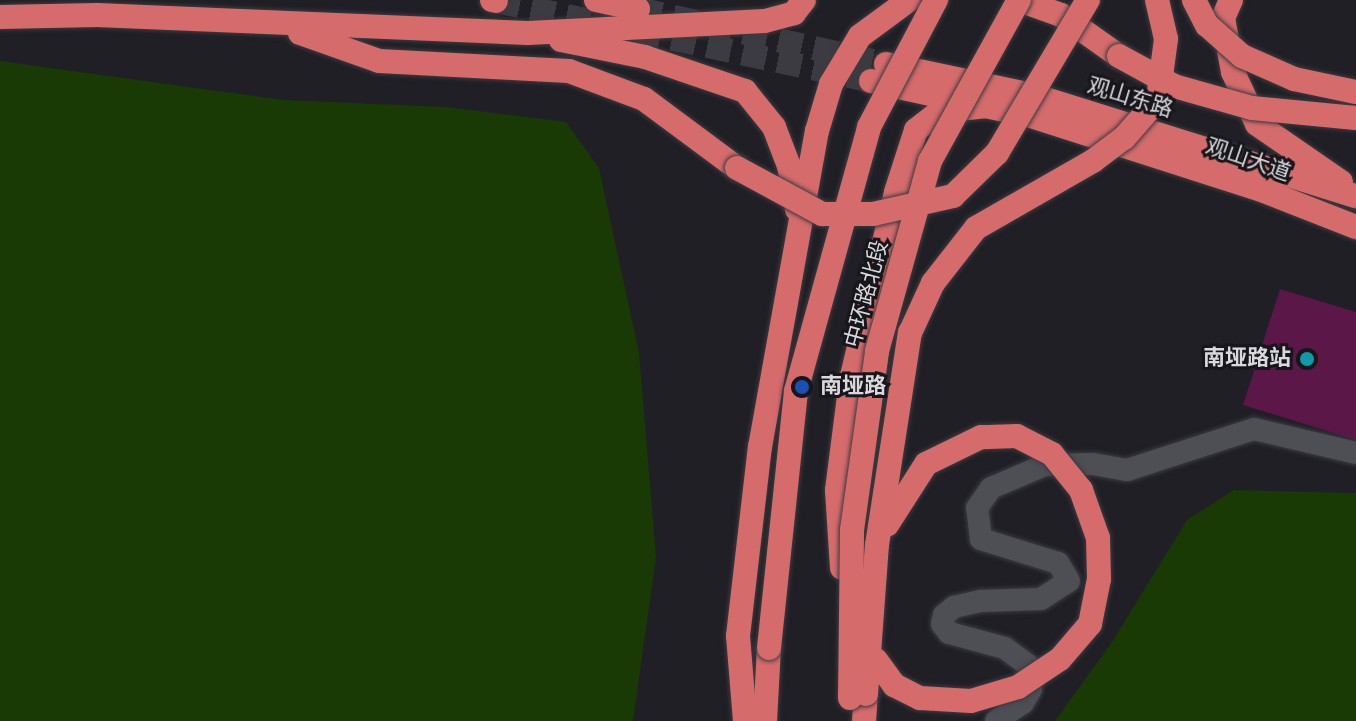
<!DOCTYPE html>
<html>
<head>
<meta charset="utf-8">
<style>
	body { margin:0 }
	#map { position:relative; width:1356px; height:721px; overflow:hidden; background:#1f1f25; font-family:"Source Sans 3","Noto Sans SC",sans-serif }
	div>[style] { position:absolute }
	[style*='--x'] { left:calc(var(--x)*1px); top:calc(var(--y)*1px); width:calc(var(--w)*1px); rotate:calc(var(--a)*1deg) }
	.green>* { inset:0; background:#193a05 }
	.building>* { inset:0; background:#5a1747 }
	.primary-tunnel>* { height:24px; margin-top:-12px; transform-origin:0; background:repeating-linear-gradient(90deg,#3b3b41 0 24px,transparent 0 36px) }
	.highway-tunnel>* { height:24px; margin-top:-12px; transform-origin:0; background:repeating-linear-gradient(90deg,#3b3b41 0 24px,transparent 0 36px) }
	.roads { filter:drop-shadow(0 0 2px #3b3b40) drop-shadow(0 0 2px #3b3b40) }
	.street>* { height:22px; margin:-11px; padding:0 11px; transform-origin:11px; border-radius:11px; background:#4e4e55 }
	.highway>* { height:24px; margin:-12px; padding:0 12px; transform-origin:12px; border-radius:12px; background:#d66b6c }
	.bridges { filter:drop-shadow(0 0 2px #3b3b40) drop-shadow(0 0 2px #3b3b40) }
	.highway-bridge>* { height:24px; margin:-12px; padding:0 12px; transform-origin:12px; border-radius:12px; background:#d66b6c }
	.dots>* { width:22px; height:22px; translate:-50% -50%; box-sizing:border-box; border:4px solid #16161b; border-radius:50% }
	span { translate:-50% -50%; white-space:nowrap; text-align:center; line-height:1.15; -webkit-text-stroke:6px #16161b; paint-order:stroke }
	.street-label { font-size:22px; color:#d9d9dd }
	.poi-label { font-size:22px; color:#d9d9dd; font-weight:700 }
	.right { translate:-100% -50%; text-align:right }
	.left { translate:0 -50%; text-align:left }
</style>
</head>
<body>
<div id="map">
	<div class="green">
		<div style="clip-path:polygon(0 61px,284px 100px,446px 107px,566px 122px,599px 168px,639px 353px,656px 557px,633px 721px,0 721px)"></div>
		<div style="clip-path:polygon(1234px 490px,1356px 493px,1356px 721px,1055px 721px,1112px 642px,1187px 520px)"></div>
	</div>
	<div class="building">
		<div style="clip-path:polygon(1280px 289px,1356px 312px,1356px 440px,1243px 405px)"></div>
	</div>
	<div class="primary-tunnel">
		<div style="--x:638;--y:9;--w:254;--a:12.5"></div>
	</div>
	<div class="highway-tunnel">
		<div style="--x:496;--y:1;--w:383;--a:12"></div>
	</div>
	<div class="roads">
		<div class="street">
			<div style="--x:996;--y:721;--w:32;--a:-34"></div>
			<div style="--x:1023;--y:703;--w:16;--a:-60"></div>
			<div style="--x:1031;--y:689;--w:24;--a:-97"></div>
			<div style="--x:1028;--y:665;--w:29;--a:-144"></div>
			<div style="--x:1005;--y:648;--w:58;--a:-165"></div>
			<div style="--x:949;--y:633;--w:11;--a:-128"></div>
			<div style="--x:942;--y:624;--w:9;--a:-77"></div>
			<div style="--x:944;--y:615;--w:13;--a:-39"></div>
			<div style="--x:954;--y:607;--w:28;--a:-13"></div>
			<div style="--x:981;--y:601;--w:60;--a:-1.9"></div>
			<div style="--x:1041;--y:599;--w:33;--a:-33"></div>
			<div style="--x:1069;--y:581;--w:21;--a:-121"></div>
			<div style="--x:1058;--y:563;--w:81;--a:-162.7"></div>
			<div style="--x:981;--y:539;--w:31;--a:-97"></div>
			<div style="--x:977;--y:508;--w:24;--a:-55"></div>
			<div style="--x:991;--y:488;--w:59;--a:-23.1"></div>
			<div style="--x:1045;--y:465;--w:48;--a:-1.2"></div>
			<div style="--x:1093;--y:464;--w:35;--a:10"></div>
			<div style="--x:1127;--y:470;--w:133;--a:-17.9"></div>
			<div style="--x:1254;--y:429;--w:105;--a:13.2"></div>
		</div>
		<div class="highway">
			<div style="--x:492;--y:0;--w:4;--a:14"></div>
			<div style="--x:596;--y:0;--w:43;--a:12.1"></div>
			<div style="--x:1019;--y:0;--w:45;--a:19.7"></div>
			<div style="--x:1061;--y:15;--w:71;--a:35.3"></div>
			<div style="--x:1231;--y:0;--w:20;--a:114"></div>
			<div style="--x:1223;--y:18;--w:55;--a:79.5"></div>
			<div style="--x:1233;--y:72;--w:57;--a:65.2"></div>
			<div style="--x:1257;--y:124;--w:102;--a:34.6"></div>
			<div style="--x:0;--y:17;--w:97;--a:-1.2"></div>
			<div style="--x:97;--y:15;--w:431;--a:2.4"></div>
			<div style="--x:528;--y:33;--w:237;--a:-2.9"></div>
			<div style="--x:765;--y:21;--w:30;--a:-15"></div>
			<div style="--x:794;--y:13;--w:16;--a:-52"></div>
			<div style="--x:300;--y:33;--w:84;--a:19.5"></div>
			<div style="--x:379;--y:61;--w:190;--a:3"></div>
			<div style="--x:569;--y:71;--w:80;--a:20.5"></div>
			<div style="--x:644;--y:99;--w:116;--a:36.6"></div>
			<div style="--x:561;--y:40;--w:86;--a:11.4"></div>
			<div style="--x:645;--y:57;--w:106;--a:18.8"></div>
			<div style="--x:745;--y:91;--w:46;--a:51.1"></div>
			<div style="--x:774;--y:127;--w:42;--a:69"></div>
			<div style="--x:789;--y:166;--w:44;--a:79.5"></div>
			<div style="--x:886;--y:64;--w:153;--a:12"></div>
			<div style="--x:1036;--y:96;--w:335;--a:17.4"></div>
			<div style="--x:871;--y:81;--w:164;--a:12.3"></div>
			<div style="--x:1031;--y:116;--w:245;--a:17.8"></div>
			<div style="--x:1264;--y:191;--w:99;--a:21.4"></div>
			<div style="--x:842;--y:568;--w:78;--a:-93.7"></div>
			<div style="--x:837;--y:490;--w:111;--a:-82.7"></div>
			<div style="--x:851;--y:380;--w:193;--a:-76.5"></div>
			<div style="--x:896;--y:192;--w:65;--a:-72.1"></div>
			<div style="--x:916;--y:130;--w:31;--a:-38"></div>
			<div style="--x:940;--y:111;--w:47;--a:-6.1"></div>
			<div style="--x:745;--y:721;--w:85;--a:-94.7"></div>
			<div style="--x:738;--y:636;--w:190;--a:-83.4"></div>
			<div style="--x:760;--y:447;--w:321;--a:-79.8"></div>
			<div style="--x:817;--y:131;--w:49;--a:-73.4"></div>
			<div style="--x:831;--y:84;--w:56;--a:-58.9"></div>
			<div style="--x:860;--y:36;--w:61;--a:-36.3"></div>
			<div style="--x:765;--y:721;--w:73;--a:-86.9"></div>
			<div style="--x:864;--y:721;--w:27;--a:-86"></div>
		</div>
	</div>
	<div class="bridges">
		<div class="highway-bridge">
			<div style="--x:1194;--y:0;--w:28;--a:63"></div>
			<div style="--x:1207;--y:25;--w:47;--a:41.5"></div>
			<div style="--x:1242;--y:56;--w:57;--a:23.9"></div>
			<div style="--x:1294;--y:79;--w:63;--a:11.8"></div>
			<div style="--x:1119;--y:56;--w:63;--a:28.6"></div>
			<div style="--x:1174;--y:86;--w:81;--a:15.8"></div>
			<div style="--x:1252;--y:108;--w:104;--a:5.5"></div>
			<div style="--x:737;--y:168;--w:97;--a:28.4"></div>
			<div style="--x:822;--y:214;--w:51;--a:0"></div>
			<div style="--x:873;--y:214;--w:82;--a:-12.7"></div>
			<div style="--x:953;--y:196;--w:62;--a:-44.3"></div>
			<div style="--x:997;--y:153;--w:178;--a:-59.3"></div>
			<div style="--x:769;--y:648;--w:258;--a:-84"></div>
			<div style="--x:796;--y:391;--w:274;--a:-74.5"></div>
			<div style="--x:869;--y:127;--w:144;--a:-62.2"></div>
			<div style="--x:876;--y:660;--w:31;--a:54"></div>
			<div style="--x:894;--y:685;--w:29;--a:27"></div>
			<div style="--x:920;--y:698;--w:51;--a:3.4"></div>
			<div style="--x:971;--y:701;--w:49;--a:-16.6"></div>
			<div style="--x:1018;--y:687;--w:50;--a:-33.7"></div>
			<div style="--x:1060;--y:659;--w:46;--a:-49.4"></div>
			<div style="--x:1090;--y:624;--w:46;--a:-78.7"></div>
			<div style="--x:1099;--y:579;--w:41;--a:-91.4"></div>
			<div style="--x:1098;--y:538;--w:51;--a:-109.5"></div>
			<div style="--x:1081;--y:490;--w:46;--a:-128.9"></div>
			<div style="--x:1052;--y:454;--w:39;--a:-153"></div>
			<div style="--x:1017;--y:436;--w:36;--a:178"></div>
			<div style="--x:981;--y:437;--w:61;--a:153.9"></div>
			<div style="--x:926;--y:464;--w:72;--a:122.6"></div>
			<div style="--x:866;--y:694;--w:149;--a:-85.8"></div>
			<div style="--x:877;--y:545;--w:215;--a:-81.2"></div>
			<div style="--x:910;--y:333;--w:55;--a:-65.3"></div>
			<div style="--x:933;--y:283;--w:70;--a:-52"></div>
			<div style="--x:976;--y:228;--w:135;--a:-29.8"></div>
			<div style="--x:1093;--y:161;--w:39;--a:-37"></div>
			<div style="--x:1124;--y:138;--w:52;--a:-48.9"></div>
			<div style="--x:1158;--y:99;--w:61;--a:-82.4"></div>
			<div style="--x:1166;--y:39;--w:40;--a:-103"></div>
			<div style="--x:850;--y:698;--w:168;--a:-89.3"></div>
			<div style="--x:852;--y:530;--w:181;--a:-82"></div>
			<div style="--x:877;--y:351;--w:197;--a:-74.4"></div>
			<div style="--x:930;--y:161;--w:184;--a:-61.1"></div>
		</div>
	</div>
	<div class="dots">
		<div style="left:1307px;top:359px;background:#0f9aa8"></div>
		<div style="left:802px;top:387px;background:#1a4fb4"></div>
	</div>
	<div class="street-label">
		<span style="left:1130px;top:98px;rotate:17deg">观山东路</span>
		<span style="left:1248px;top:160px;rotate:19deg">观山大道</span>
		<span style="left:867px;top:294px;rotate:-75deg">中环路北段</span>
	</div>
	<div class="poi-label">
		<span class="right" style="left:1291px;top:359px">南垭路站</span>
		<span class="left" style="left:820px;top:387px">南垭路</span>
	</div>
</div>
</body>
</html>
